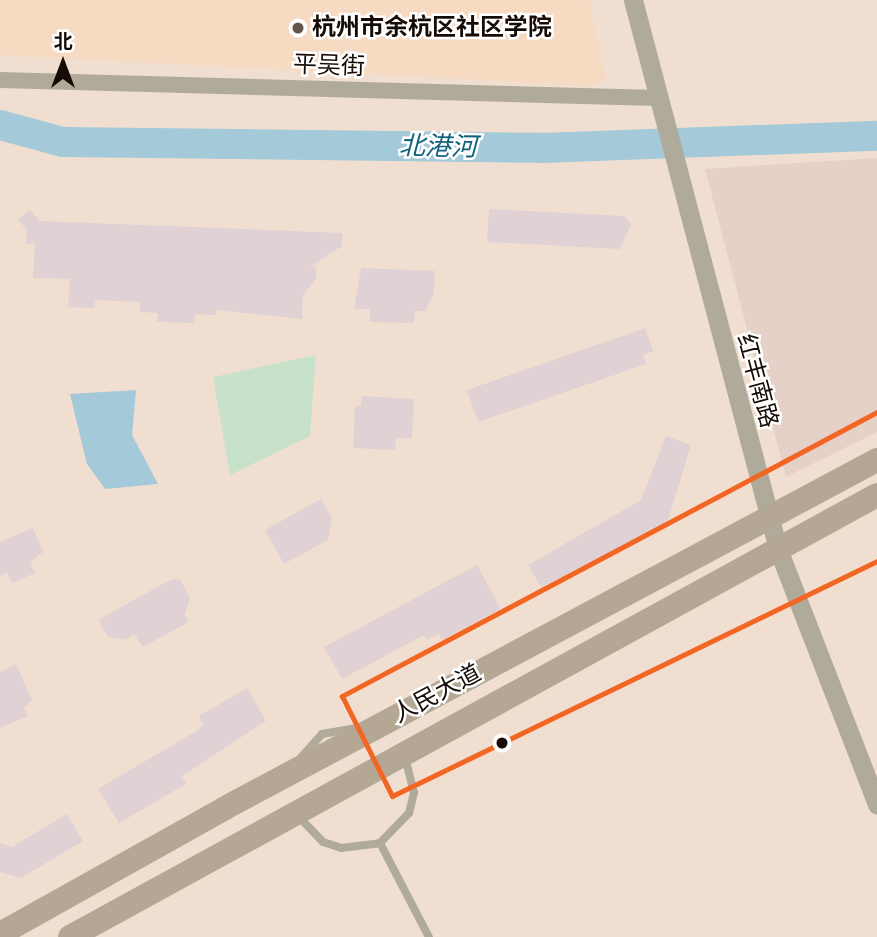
<!DOCTYPE html>
<html>
<head>
<meta charset="utf-8">
<style>
	body { margin:0 }
	#map { position:relative; width:877px; height:937px; overflow:hidden; background:#f0dfd1; font-family:Roboto,"Noto Sans SC",sans-serif }
	div>[style] { position:absolute }
	[style*='--x'] { left:calc(var(--x)*1px); top:calc(var(--y)*1px); width:calc(var(--w)*1px); rotate:calc(var(--a)*1deg) }
	.commercial>* { inset:0; background:#e5d1c7 }
	.built>* { inset:0; background:#f6dac2 }
	.green>* { inset:0; background:#c8e1cb }
	.water>* { inset:0; background:#a4c9d9 }
	.river>* { height:30px; margin:-15px; padding:0 15px; transform-origin:15px; border-radius:15px; background:#a4c9d9 }
	.building>* { inset:0; background:#dfd1d4 }
	.service>* { height:8px; margin:-4px; padding:0 4px; transform-origin:4px; border-radius:4px; background:#b0aa9b }
	.minor>* { height:16px; margin:-8px; padding:0 8px; transform-origin:8px; border-radius:8px; background:#b0aa9b }
	.tertiary>* { height:19px; margin:-9.5px; padding:0 9.5px; transform-origin:9.5px; border-radius:9.5px; background:#b0aa9b }
	.primary>* { height:24px; margin:-12px; padding:0 12px; transform-origin:12px; border-radius:12px; background:#b4a895 }
	.bus-1>* { height:5px; margin:-2.5px; padding:0 2.5px; transform-origin:2.5px; border-radius:2.5px; background:#f26522 }
	.dots>* { width:19px; height:19px; translate:-50% -50%; box-sizing:border-box; border:4px solid #fff; border-radius:50% }
	span { translate:-50% -50%; white-space:nowrap; text-align:center; line-height:1.15; -webkit-text-stroke:5px #fff; paint-order:stroke }
	.poi-label { font-size:24px; color:#160c05; font-weight:700 }
	.left { translate:0 -50%; text-align:left }
	.street-label { font-size:24px; color:#160c05 }
	.water-label { font-size:26px; color:#11617c; font-style:italic }
	.north { position:absolute; left:28px; top:28px; width:70px; height:70px; -webkit-text-stroke:5px #fff; paint-order:stroke; rotate:0deg; font-size:19px; font-weight:700; line-height:28px; text-align:center; color:#160c05 }
	.north::after { content:''; display:block; margin:auto; width:24px; height:32px; background:#160c05; clip-path:polygon(50% 0,100% 100%,50% 72%,0 100%) }
</style>
</head>
<body>
<div id="map">
	<div class="commercial">
		<div style="clip-path:polygon(877px 158px,877px 432px,786px 477px,705px 169px)"></div>
	</div>
	<div class="built">
		<div style="clip-path:polygon(0 0,589px 0,606px 79px,592px 86px,0 55px)"></div>
	</div>
	<div class="green">
		<div style="clip-path:polygon(316px 355px,310px 436px,230px 475px,213px 377px)"></div>
	</div>
	<div class="water">
		<div style="clip-path:polygon(136px 390px,132px 435px,158px 484px,105px 489px,87px 464px,70px 394px)"></div>
	</div>
	<div class="river">
		<div style="--x:0;--y:125;--w:65;--a:15.1"></div>
		<div style="--x:63;--y:142;--w:479;--a:0.7"></div>
		<div style="--x:542;--y:148;--w:335;--a:-2.1"></div>
	</div>
	<div class="building">
		<div style="clip-path:polygon(489px 209px,624px 216px,631px 224px,620px 249px,487px 242px)"></div>
		<div style="clip-path:polygon(30px 210px,40px 221px,342px 233px,342px 246px,311px 266px,316px 267px,316px 279px,303px 295px,302px 319px,216px 310px,216px 315px,195px 314px,195px 323px,157px 322px,158px 313px,140px 312px,140px 302px,95px 300px,95px 308px,68px 307px,70px 279px,33px 278px,35px 244px,26px 244px,27px 230px,18px 220px)"></div>
		<div style="clip-path:polygon(361px 268px,435px 271px,434px 294px,425px 311px,415px 311px,414px 323px,370px 322px,370px 309px,354px 309px)"></div>
		<div style="clip-path:polygon(645px 328px,653px 351px,643px 355px,646px 364px,478px 422px,467px 390px)"></div>
		<div style="clip-path:polygon(362px 396px,414px 399px,412px 439px,396px 438px,395px 450px,353px 448px,355px 406px,361px 406px)"></div>
		<div style="clip-path:polygon(666px 436px,691px 445px,667px 524px,541px 587px,528px 565px,641px 500px)"></div>
		<div style="clip-path:polygon(321px 499px,332px 517px,328px 540px,284px 564px,265px 530px)"></div>
		<div style="clip-path:polygon(33px 528px,43px 552px,30px 562px,35px 573px,12px 583px,7px 573px,0 576px,0 542px)"></div>
		<div style="clip-path:polygon(477px 565px,501px 609px,442px 640px,439px 634px,427px 640px,424px 635px,342px 679px,324px 647px)"></div>
		<div style="clip-path:polygon(172px 579px,180px 580px,190px 597px,185px 615px,189px 622px,143px 647px,134px 634px,126px 640px,108px 637px,98px 620px)"></div>
		<div style="clip-path:polygon(16px 664px,32px 700px,24px 708px,28px 716px,0 728px,0 672px)"></div>
		<div style="clip-path:polygon(247px 688px,266px 721px,182px 776px,186px 784px,119px 823px,98px 789px,198px 730px,203px 724px,199px 716px)"></div>
		<div style="clip-path:polygon(67px 814px,83px 841px,21px 878px,0 872px,0 843px,12px 847px)"></div>
	</div>
	<div class="service">
		<div style="--x:296;--y:763;--w:39;--a:-48"></div>
		<div style="--x:322;--y:734;--w:41;--a:-9.9"></div>
		<div style="--x:297;--y:815;--w:37;--a:46"></div>
		<div style="--x:323;--y:842;--w:19;--a:18"></div>
		<div style="--x:341;--y:848;--w:39;--a:-7"></div>
		<div style="--x:380;--y:843;--w:42;--a:-46"></div>
		<div style="--x:409;--y:813;--w:21;--a:-76"></div>
		<div style="--x:414;--y:793;--w:38;--a:-104"></div>
		<div style="--x:380;--y:843;--w:106;--a:62.5"></div>
	</div>
	<div class="minor">
		<div style="--x:0;--y:80;--w:657;--a:1.57"></div>
	</div>
	<div class="tertiary">
		<div style="--x:633;--y:0;--w:568;--a:75.21"></div>
		<div style="--x:778;--y:549;--w:274;--a:68.8"></div>
	</div>
	<div class="primary">
		<div style="--x:0;--y:934;--w:258;--a:-29.2"></div>
		<div style="--x:225;--y:808;--w:739;--a:-28.09"></div>
		<div style="--x:70;--y:937;--w:920;--a:-28.71"></div>
	</div>
	<div class="bus-1">
		<div style="--x:877;--y:412;--w:606;--a:152.04"></div>
		<div style="--x:342;--y:696;--w:112;--a:63.4"></div>
		<div style="--x:392;--y:796;--w:539;--a:-25.85"></div>
	</div>
	<div class="dots">
		<div style="left:298px;top:28px;background:#62564c"></div>
		<div style="left:502px;top:743px;background:#160c05"></div>
	</div>
	<div class="poi-label">
		<span class="left" style="left:312px;top:28px">杭州市余杭区社区学院</span>
	</div>
	<div class="street-label">
		<span style="left:329px;top:66px;rotate:2deg">平吴街</span>
		<span style="left:757px;top:381px;rotate:75deg">红丰南路</span>
		<span style="left:437px;top:694px;rotate:-28deg">人民大道</span>
	</div>
	<div class="water-label">
		<span style="left:438px;top:147px;rotate:1deg">北港河</span>
	</div>
	<div class="north">北</div>
</div>
</body>
</html>
